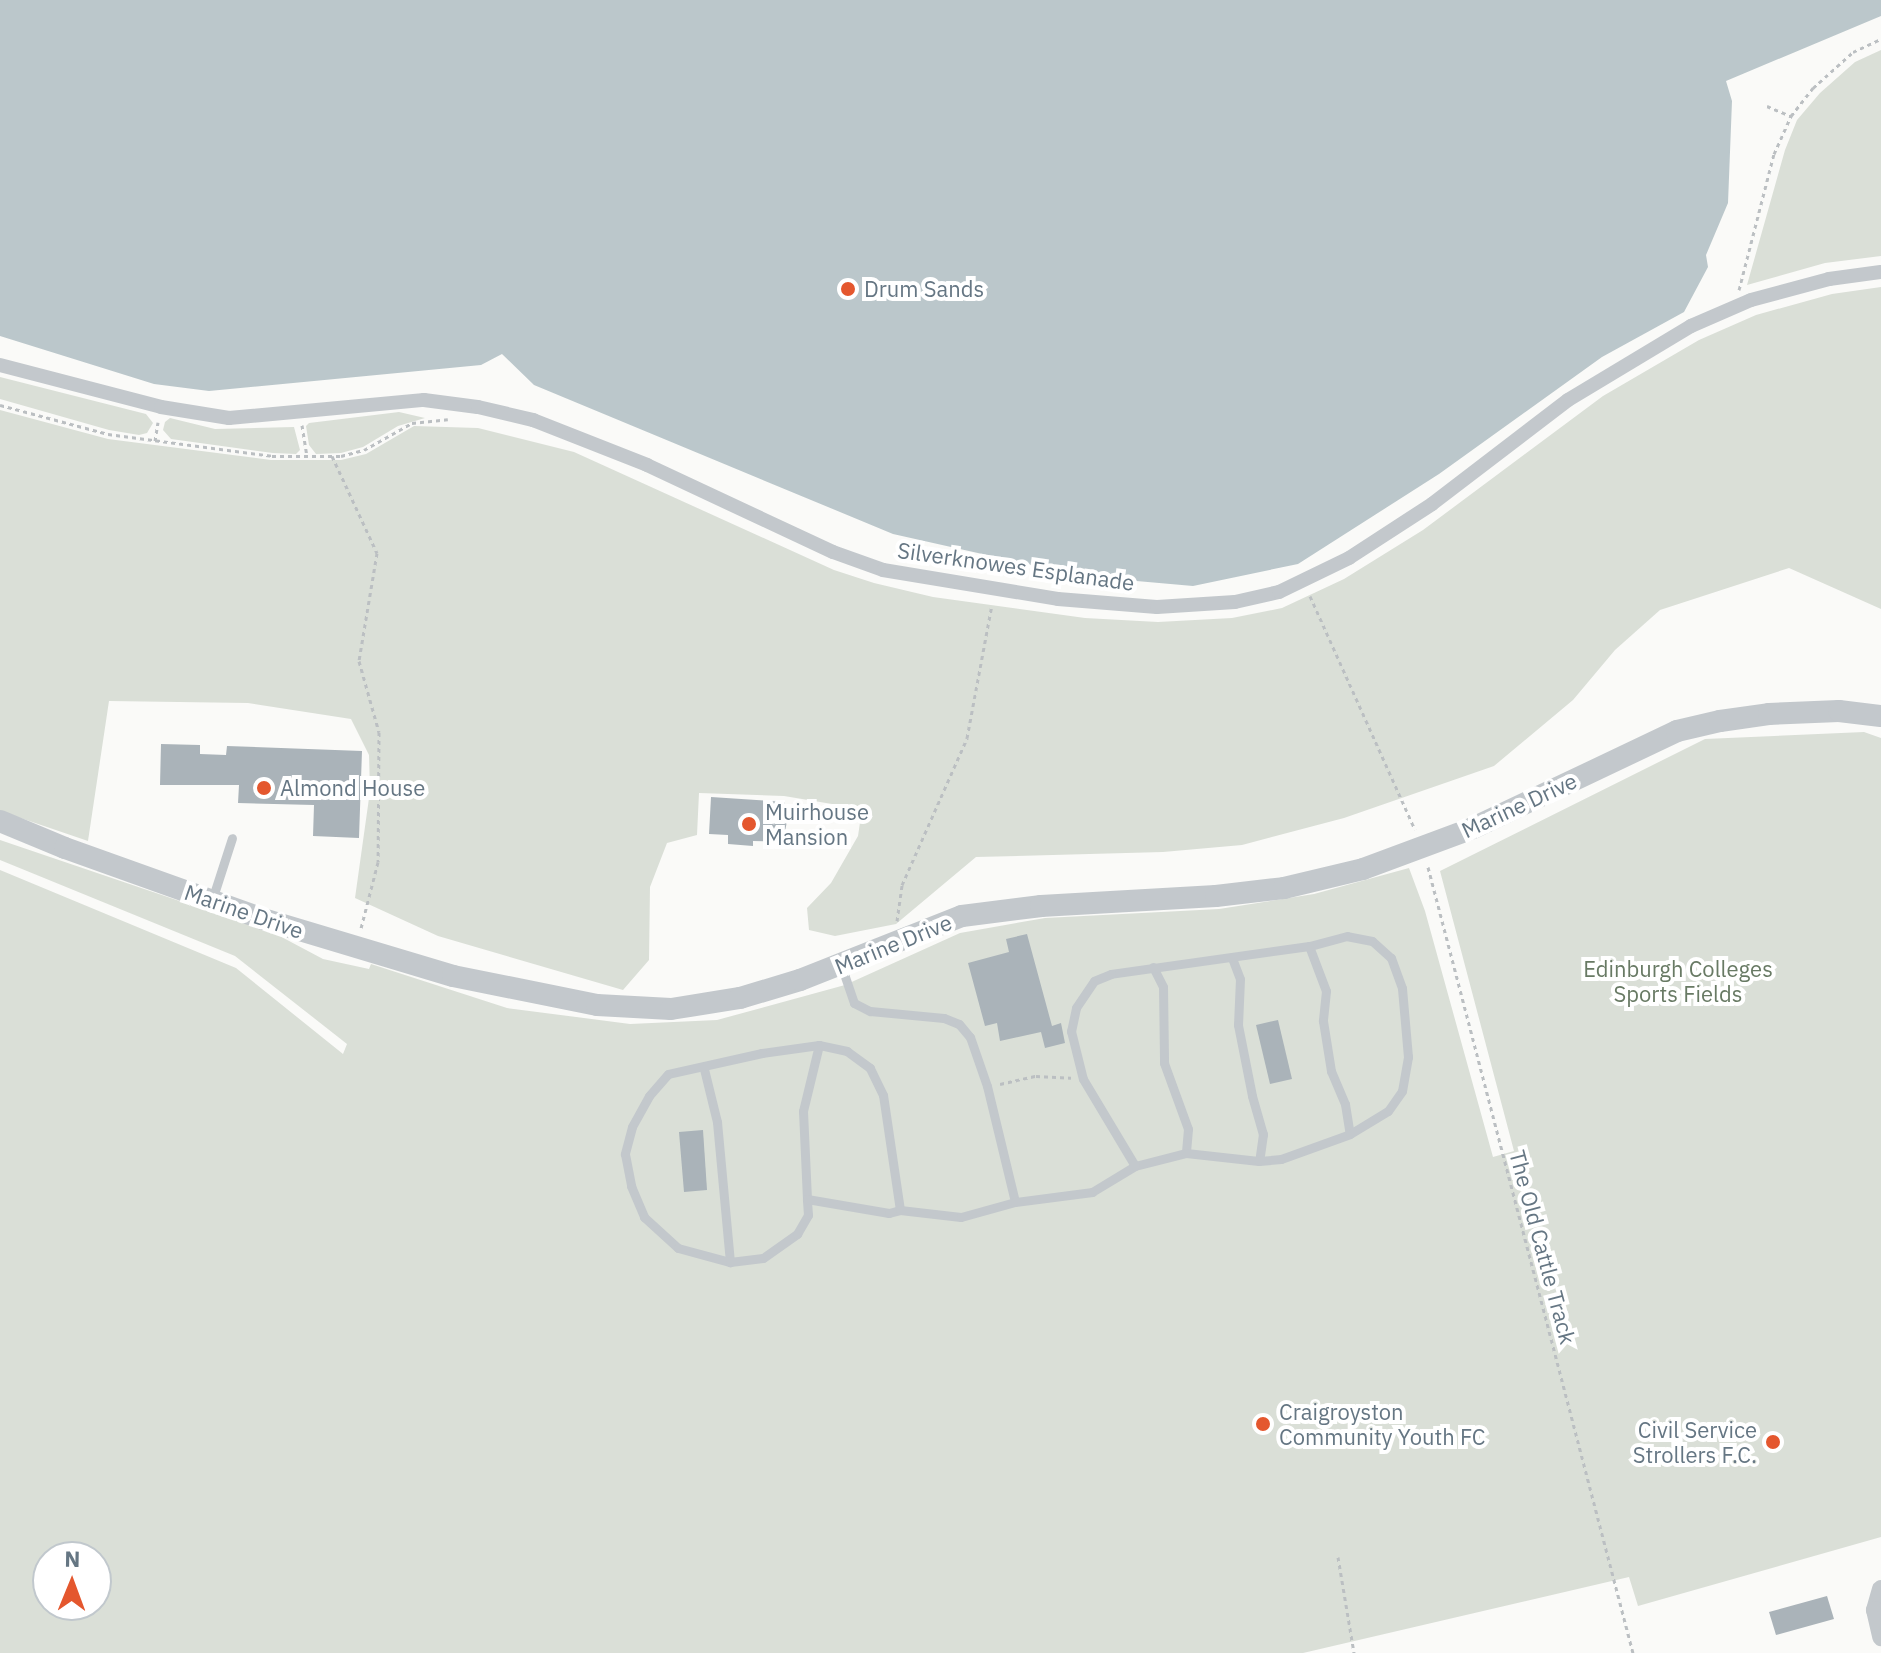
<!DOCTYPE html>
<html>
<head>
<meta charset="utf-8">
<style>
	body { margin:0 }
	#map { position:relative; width:1881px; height:1653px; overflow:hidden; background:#fafaf8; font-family:"IBM Plex Sans",sans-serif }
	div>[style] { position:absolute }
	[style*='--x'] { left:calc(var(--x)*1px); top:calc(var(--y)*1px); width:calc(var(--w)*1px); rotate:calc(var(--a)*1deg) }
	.green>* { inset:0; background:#dadfd7 }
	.water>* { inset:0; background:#bbc7cb }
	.building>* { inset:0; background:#aab3b9 }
	.path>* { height:3px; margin-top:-1.5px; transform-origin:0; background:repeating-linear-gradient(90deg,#bbbfc2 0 4px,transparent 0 8px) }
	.service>* { height:9px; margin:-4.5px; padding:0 4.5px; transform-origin:4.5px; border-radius:4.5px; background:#c3c8cc }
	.pedestrian>* { height:14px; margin:-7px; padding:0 7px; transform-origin:7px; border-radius:7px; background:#c3c8cc }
	.minor>* { height:18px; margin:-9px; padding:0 9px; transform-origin:9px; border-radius:9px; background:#c3c8cc }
	.tertiary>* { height:22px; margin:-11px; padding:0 11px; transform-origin:11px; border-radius:11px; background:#c3c8cc }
	.dots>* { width:22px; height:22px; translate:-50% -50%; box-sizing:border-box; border:4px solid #fff; border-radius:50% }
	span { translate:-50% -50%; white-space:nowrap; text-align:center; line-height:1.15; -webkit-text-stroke:8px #fff; paint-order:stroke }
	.poi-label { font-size:22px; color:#657683 }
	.left { translate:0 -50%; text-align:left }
	.right { translate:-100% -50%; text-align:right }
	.street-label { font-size:22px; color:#657683 }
	.park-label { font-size:22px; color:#687a64 }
	.north { position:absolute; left:32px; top:1541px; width:80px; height:80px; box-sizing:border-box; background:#fff; border:2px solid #c1c8cd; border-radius:50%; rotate:1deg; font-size:22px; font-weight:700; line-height:32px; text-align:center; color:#657683 }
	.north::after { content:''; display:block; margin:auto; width:28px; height:36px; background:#e4572e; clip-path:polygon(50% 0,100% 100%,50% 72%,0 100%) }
</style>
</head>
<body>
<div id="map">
	<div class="green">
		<div style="clip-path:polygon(1881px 50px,1881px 256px,1825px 263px,1747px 285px,1785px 150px,1797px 120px,1820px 93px,1855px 62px)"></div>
		<div style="clip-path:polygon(1881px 287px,1881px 609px,1789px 568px,1660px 610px,1615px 650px,1573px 700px,1494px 766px,1344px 818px,1242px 845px,1163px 852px,976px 857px,896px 924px,835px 936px,809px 930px,807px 908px,831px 883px,858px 836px,862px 809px,784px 796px,699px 793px,697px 835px,667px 843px,650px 887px,649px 960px,623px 990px,438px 936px,355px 898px,370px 791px,369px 755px,351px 719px,248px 703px,109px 701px,88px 841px,0 811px,0 410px,108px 439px,271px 460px,341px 460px,366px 454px,414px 426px,478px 428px,574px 452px,834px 570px,874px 583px,933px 597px,1085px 618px,1158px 622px,1232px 618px,1282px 608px,1344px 579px,1423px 530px,1603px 396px,1699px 340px,1756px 315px,1832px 294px)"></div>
		<div style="clip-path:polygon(0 377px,146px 414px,153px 423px,147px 433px,139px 435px,109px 430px,0 399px)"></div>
		<div style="clip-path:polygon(399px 412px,425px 418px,398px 426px,363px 447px,341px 453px,316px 454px,309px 445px,306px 426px,309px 423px)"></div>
		<div style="clip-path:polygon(170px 418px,215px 429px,294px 427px,300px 450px,296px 454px,273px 453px,171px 439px,163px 430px,165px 422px)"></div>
		<div style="clip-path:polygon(evenodd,1864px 732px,1881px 738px,1881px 1537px,1638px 1606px,1629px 1577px,1303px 1653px,0 1653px,0 870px,236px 968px,343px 1054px,347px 1044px,235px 956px,0 860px,0 840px,274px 933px,323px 959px,369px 969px,371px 964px,507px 1008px,630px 1024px,717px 1020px,845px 985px,960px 933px,1045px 918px,1219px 909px,1314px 894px,1409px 868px,1425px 911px,1493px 1157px,1514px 1151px,1440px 871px,1705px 739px,1864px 732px,48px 1557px,96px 1557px,96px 1605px,48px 1605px,48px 1557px)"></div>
	</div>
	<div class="water">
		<div style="clip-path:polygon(0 0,1881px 0,1881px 16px,1726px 81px,1732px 101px,1728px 203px,1706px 255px,1708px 267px,1684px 312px,1602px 357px,1439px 474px,1298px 564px,1193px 586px,1080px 576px,893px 534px,534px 385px,502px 354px,481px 365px,209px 391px,154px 384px,0 336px)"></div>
	</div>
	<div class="building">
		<div style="clip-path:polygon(161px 744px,200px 745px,200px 754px,226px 755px,227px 746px,362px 751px,359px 838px,313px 836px,314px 805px,238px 803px,239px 785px,160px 785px)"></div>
		<div style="clip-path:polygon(711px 797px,785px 802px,785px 816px,788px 816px,783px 842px,753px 841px,753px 846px,728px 844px,728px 835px,709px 834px)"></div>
		<div style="clip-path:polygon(1027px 934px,1052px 1026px,1061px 1023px,1065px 1043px,1045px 1048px,1041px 1032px,1000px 1041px,997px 1023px,985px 1026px,968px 963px,1009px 952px,1006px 939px)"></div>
		<div style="clip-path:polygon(1278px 1020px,1292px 1079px,1270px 1084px,1256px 1025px)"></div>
		<div style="clip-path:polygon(703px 1130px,707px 1190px,684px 1192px,679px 1132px)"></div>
		<div style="clip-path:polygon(1827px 1596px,1834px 1619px,1776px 1635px,1769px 1612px)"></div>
	</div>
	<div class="path">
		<div style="--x:1767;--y:106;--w:26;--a:23"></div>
		<div style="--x:1739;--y:290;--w:140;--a:-75.6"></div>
		<div style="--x:1774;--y:154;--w:42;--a:-65.9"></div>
		<div style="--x:1791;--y:116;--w:36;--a:-52"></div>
		<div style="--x:1813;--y:88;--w:54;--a:-42"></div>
		<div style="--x:1853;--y:52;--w:31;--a:-25"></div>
		<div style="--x:0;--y:405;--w:112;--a:15"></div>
		<div style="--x:108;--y:434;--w:165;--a:7.6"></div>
		<div style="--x:272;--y:456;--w:69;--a:0"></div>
		<div style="--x:341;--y:456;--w:24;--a:-15"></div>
		<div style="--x:364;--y:450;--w:55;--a:-29.4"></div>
		<div style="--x:412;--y:423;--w:36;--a:-6"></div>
		<div style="--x:302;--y:425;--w:32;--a:81"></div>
		<div style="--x:155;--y:441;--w:19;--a:-81"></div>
		<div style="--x:332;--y:456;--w:107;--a:65.1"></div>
		<div style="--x:377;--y:553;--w:109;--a:99.5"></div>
		<div style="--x:359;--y:661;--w:74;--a:74.3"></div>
		<div style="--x:379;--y:732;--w:130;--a:90.4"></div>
		<div style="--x:378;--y:862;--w:68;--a:104.4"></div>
		<div style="--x:1310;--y:596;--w:256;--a:65.8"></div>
		<div style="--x:1428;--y:867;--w:812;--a:75.38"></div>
		<div style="--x:897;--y:921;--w:36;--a:-82"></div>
		<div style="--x:902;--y:885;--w:161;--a:-66.1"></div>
		<div style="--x:967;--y:738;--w:135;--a:-79.4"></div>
		<div style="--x:1000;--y:1084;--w:37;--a:-13"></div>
		<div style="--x:1036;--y:1076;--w:35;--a:3"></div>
		<div style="--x:1338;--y:1557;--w:97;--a:80.5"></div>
	</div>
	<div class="service">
		<div style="--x:212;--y:900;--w:65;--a:-72.1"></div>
		<div style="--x:1309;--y:946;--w:48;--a:69.3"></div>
		<div style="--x:1326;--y:991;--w:30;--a:96"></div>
		<div style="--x:1323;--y:1021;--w:51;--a:80.9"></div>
		<div style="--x:1331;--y:1071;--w:36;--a:67"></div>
		<div style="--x:1345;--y:1104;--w:30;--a:81"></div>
		<div style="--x:1232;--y:958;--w:22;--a:69"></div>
		<div style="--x:1240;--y:979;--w:46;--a:92.5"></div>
		<div style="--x:1238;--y:1025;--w:72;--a:78.8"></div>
		<div style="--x:1252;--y:1096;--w:40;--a:74"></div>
		<div style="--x:1263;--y:1134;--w:27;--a:98"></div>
		<div style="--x:841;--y:965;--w:40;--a:71.1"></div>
		<div style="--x:854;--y:1003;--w:18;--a:27"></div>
		<div style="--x:870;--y:1011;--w:74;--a:5.4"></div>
		<div style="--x:944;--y:1018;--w:16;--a:22"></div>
		<div style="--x:959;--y:1024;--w:17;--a:50"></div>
		<div style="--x:970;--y:1037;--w:52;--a:70.9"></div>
		<div style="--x:987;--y:1086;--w:119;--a:76.4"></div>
		<div style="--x:1153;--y:967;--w:22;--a:63"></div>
		<div style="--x:1163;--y:987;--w:76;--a:89.2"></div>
		<div style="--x:1164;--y:1063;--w:70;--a:70"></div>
		<div style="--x:1188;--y:1129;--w:24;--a:95"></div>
		<div style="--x:704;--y:1069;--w:55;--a:76.2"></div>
		<div style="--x:717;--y:1122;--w:141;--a:84.7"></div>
		<div style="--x:807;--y:1199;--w:88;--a:-92.6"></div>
		<div style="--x:803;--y:1111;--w:68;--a:-76.4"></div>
		<div style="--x:900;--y:1210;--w:116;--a:-98.4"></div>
		<div style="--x:883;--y:1095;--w:30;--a:-116"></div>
		<div style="--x:870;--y:1068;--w:29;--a:-144"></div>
		<div style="--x:847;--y:1051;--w:29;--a:-168"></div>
		<div style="--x:819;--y:1045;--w:58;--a:172"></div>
		<div style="--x:762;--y:1053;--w:96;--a:167.4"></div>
		<div style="--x:668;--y:1074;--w:29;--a:131"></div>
		<div style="--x:649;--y:1096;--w:35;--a:119"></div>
		<div style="--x:632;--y:1127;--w:28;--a:105"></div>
		<div style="--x:625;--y:1154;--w:33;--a:79"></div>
		<div style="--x:631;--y:1186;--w:34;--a:67"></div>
		<div style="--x:644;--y:1217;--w:46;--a:42.4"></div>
		<div style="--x:678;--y:1248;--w:54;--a:15.1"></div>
		<div style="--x:730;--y:1262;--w:33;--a:-7"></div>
		<div style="--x:763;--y:1258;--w:42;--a:-35.2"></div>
		<div style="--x:797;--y:1234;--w:22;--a:-60"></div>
		<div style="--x:808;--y:1215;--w:16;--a:-94"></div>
		<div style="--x:807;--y:1199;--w:83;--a:9.7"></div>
		<div style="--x:889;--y:1213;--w:11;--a:-15"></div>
		<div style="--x:900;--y:1210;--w:61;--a:6.5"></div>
		<div style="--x:961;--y:1217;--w:56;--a:-15.5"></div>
		<div style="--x:1015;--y:1202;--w:78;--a:-7.4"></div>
		<div style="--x:1092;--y:1192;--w:50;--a:-31.2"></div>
		<div style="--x:1135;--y:1166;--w:53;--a:-14.3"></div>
		<div style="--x:1186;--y:1153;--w:73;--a:6.3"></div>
		<div style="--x:1259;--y:1161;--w:22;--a:-5"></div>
		<div style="--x:1281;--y:1159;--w:73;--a:-19.9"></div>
		<div style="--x:1350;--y:1134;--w:44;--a:-31.2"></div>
		<div style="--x:1388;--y:1111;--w:24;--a:-55"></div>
		<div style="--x:1402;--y:1091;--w:35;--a:-80"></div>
		<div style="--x:1408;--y:1057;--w:69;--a:-95"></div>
		<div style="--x:1402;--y:988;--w:32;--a:-110"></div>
		<div style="--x:1391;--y:958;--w:25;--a:-138"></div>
		<div style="--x:1372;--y:941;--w:25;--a:-169"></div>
		<div style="--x:1347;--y:936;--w:39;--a:165"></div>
		<div style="--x:1309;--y:946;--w:200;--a:172"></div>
		<div style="--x:1111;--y:974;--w:18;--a:158"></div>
		<div style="--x:1094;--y:981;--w:32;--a:124"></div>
		<div style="--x:1076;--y:1008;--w:24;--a:102"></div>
		<div style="--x:1071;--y:1031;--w:49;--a:76"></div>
		<div style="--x:1083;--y:1079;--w:101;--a:59.1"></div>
	</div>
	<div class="pedestrian">
		<div style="--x:0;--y:365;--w:166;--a:14.6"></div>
		<div style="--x:161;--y:407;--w:69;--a:9.2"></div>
		<div style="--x:229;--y:418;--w:196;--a:-5.3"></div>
		<div style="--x:424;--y:400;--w:54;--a:7.4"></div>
		<div style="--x:478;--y:407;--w:57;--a:13.3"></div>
		<div style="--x:533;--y:420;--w:123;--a:21.5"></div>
		<div style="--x:647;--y:465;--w:205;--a:25.1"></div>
		<div style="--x:833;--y:552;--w:53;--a:19.8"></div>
		<div style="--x:883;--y:570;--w:177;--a:9.4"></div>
		<div style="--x:1058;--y:599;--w:99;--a:4.6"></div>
		<div style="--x:1157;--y:607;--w:78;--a:-3.7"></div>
		<div style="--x:1235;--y:602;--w:45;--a:-12.8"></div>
		<div style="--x:1279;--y:592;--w:78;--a:-25.9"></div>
		<div style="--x:1349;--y:558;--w:99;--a:-33"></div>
		<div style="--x:1432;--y:504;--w:171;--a:-37.4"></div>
		<div style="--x:1568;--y:400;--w:144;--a:-31"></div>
		<div style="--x:1691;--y:326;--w:65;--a:-23.4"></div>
		<div style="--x:1751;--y:300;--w:81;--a:-15.1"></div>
		<div style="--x:1829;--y:279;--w:52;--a:-7.7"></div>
	</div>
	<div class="minor">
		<div style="--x:1881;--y:1589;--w:22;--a:106"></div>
		<div style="--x:1875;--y:1610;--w:28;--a:77"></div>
	</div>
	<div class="tertiary">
		<div style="--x:0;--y:821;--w:70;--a:22.6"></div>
		<div style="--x:65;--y:848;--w:210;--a:19.7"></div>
		<div style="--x:263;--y:919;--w:198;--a:16.7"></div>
		<div style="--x:453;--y:976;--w:147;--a:11.4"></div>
		<div style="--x:597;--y:1005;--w:74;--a:3.1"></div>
		<div style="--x:671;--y:1009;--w:70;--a:-9.1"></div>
		<div style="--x:740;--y:998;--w:63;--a:-16.7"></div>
		<div style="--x:800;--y:980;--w:174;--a:-21.6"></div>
		<div style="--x:962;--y:916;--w:80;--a:-7.2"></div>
		<div style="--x:1041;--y:906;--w:175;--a:-3.3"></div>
		<div style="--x:1216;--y:896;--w:68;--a:-6.7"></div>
		<div style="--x:1284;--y:888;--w:81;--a:-13.5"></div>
		<div style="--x:1363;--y:869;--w:117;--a:-20.4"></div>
		<div style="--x:1473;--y:828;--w:226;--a:-25.4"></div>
		<div style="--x:1677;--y:731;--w:44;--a:-13.1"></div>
		<div style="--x:1720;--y:721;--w:49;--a:-8.1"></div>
		<div style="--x:1769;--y:714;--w:70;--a:-2.5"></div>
		<div style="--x:1839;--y:711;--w:42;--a:6.8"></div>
	</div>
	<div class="dots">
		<div style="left:848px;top:289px;background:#e4572e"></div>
		<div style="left:264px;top:788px;background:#e4572e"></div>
		<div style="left:749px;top:824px;background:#e4572e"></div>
		<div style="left:1263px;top:1424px;background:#e4572e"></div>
		<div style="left:1773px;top:1442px;background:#e4572e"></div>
	</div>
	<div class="poi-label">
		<span class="left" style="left:864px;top:289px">Drum Sands</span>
		<span class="left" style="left:280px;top:788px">Almond House</span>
		<span class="left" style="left:765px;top:824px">Muirhouse<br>Mansion</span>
		<span class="left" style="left:1279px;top:1424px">Craigroyston<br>Community Youth FC</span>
		<span class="right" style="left:1757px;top:1442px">Civil Service<br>Strollers F.C.</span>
	</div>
	<div class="street-label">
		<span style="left:1016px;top:566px;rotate:8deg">Silverknowes Esplanade</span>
		<span style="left:1519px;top:805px;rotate:-25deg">Marine Drive</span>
		<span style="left:244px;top:911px;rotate:19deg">Marine Drive</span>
		<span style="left:893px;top:944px;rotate:-22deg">Marine Drive</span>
		<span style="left:1543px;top:1247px;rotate:75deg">The Old Cattle Track</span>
	</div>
	<div class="park-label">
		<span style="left:1678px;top:981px">Edinburgh Colleges<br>Sports Fields</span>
	</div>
	<div class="north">N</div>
</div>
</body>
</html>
